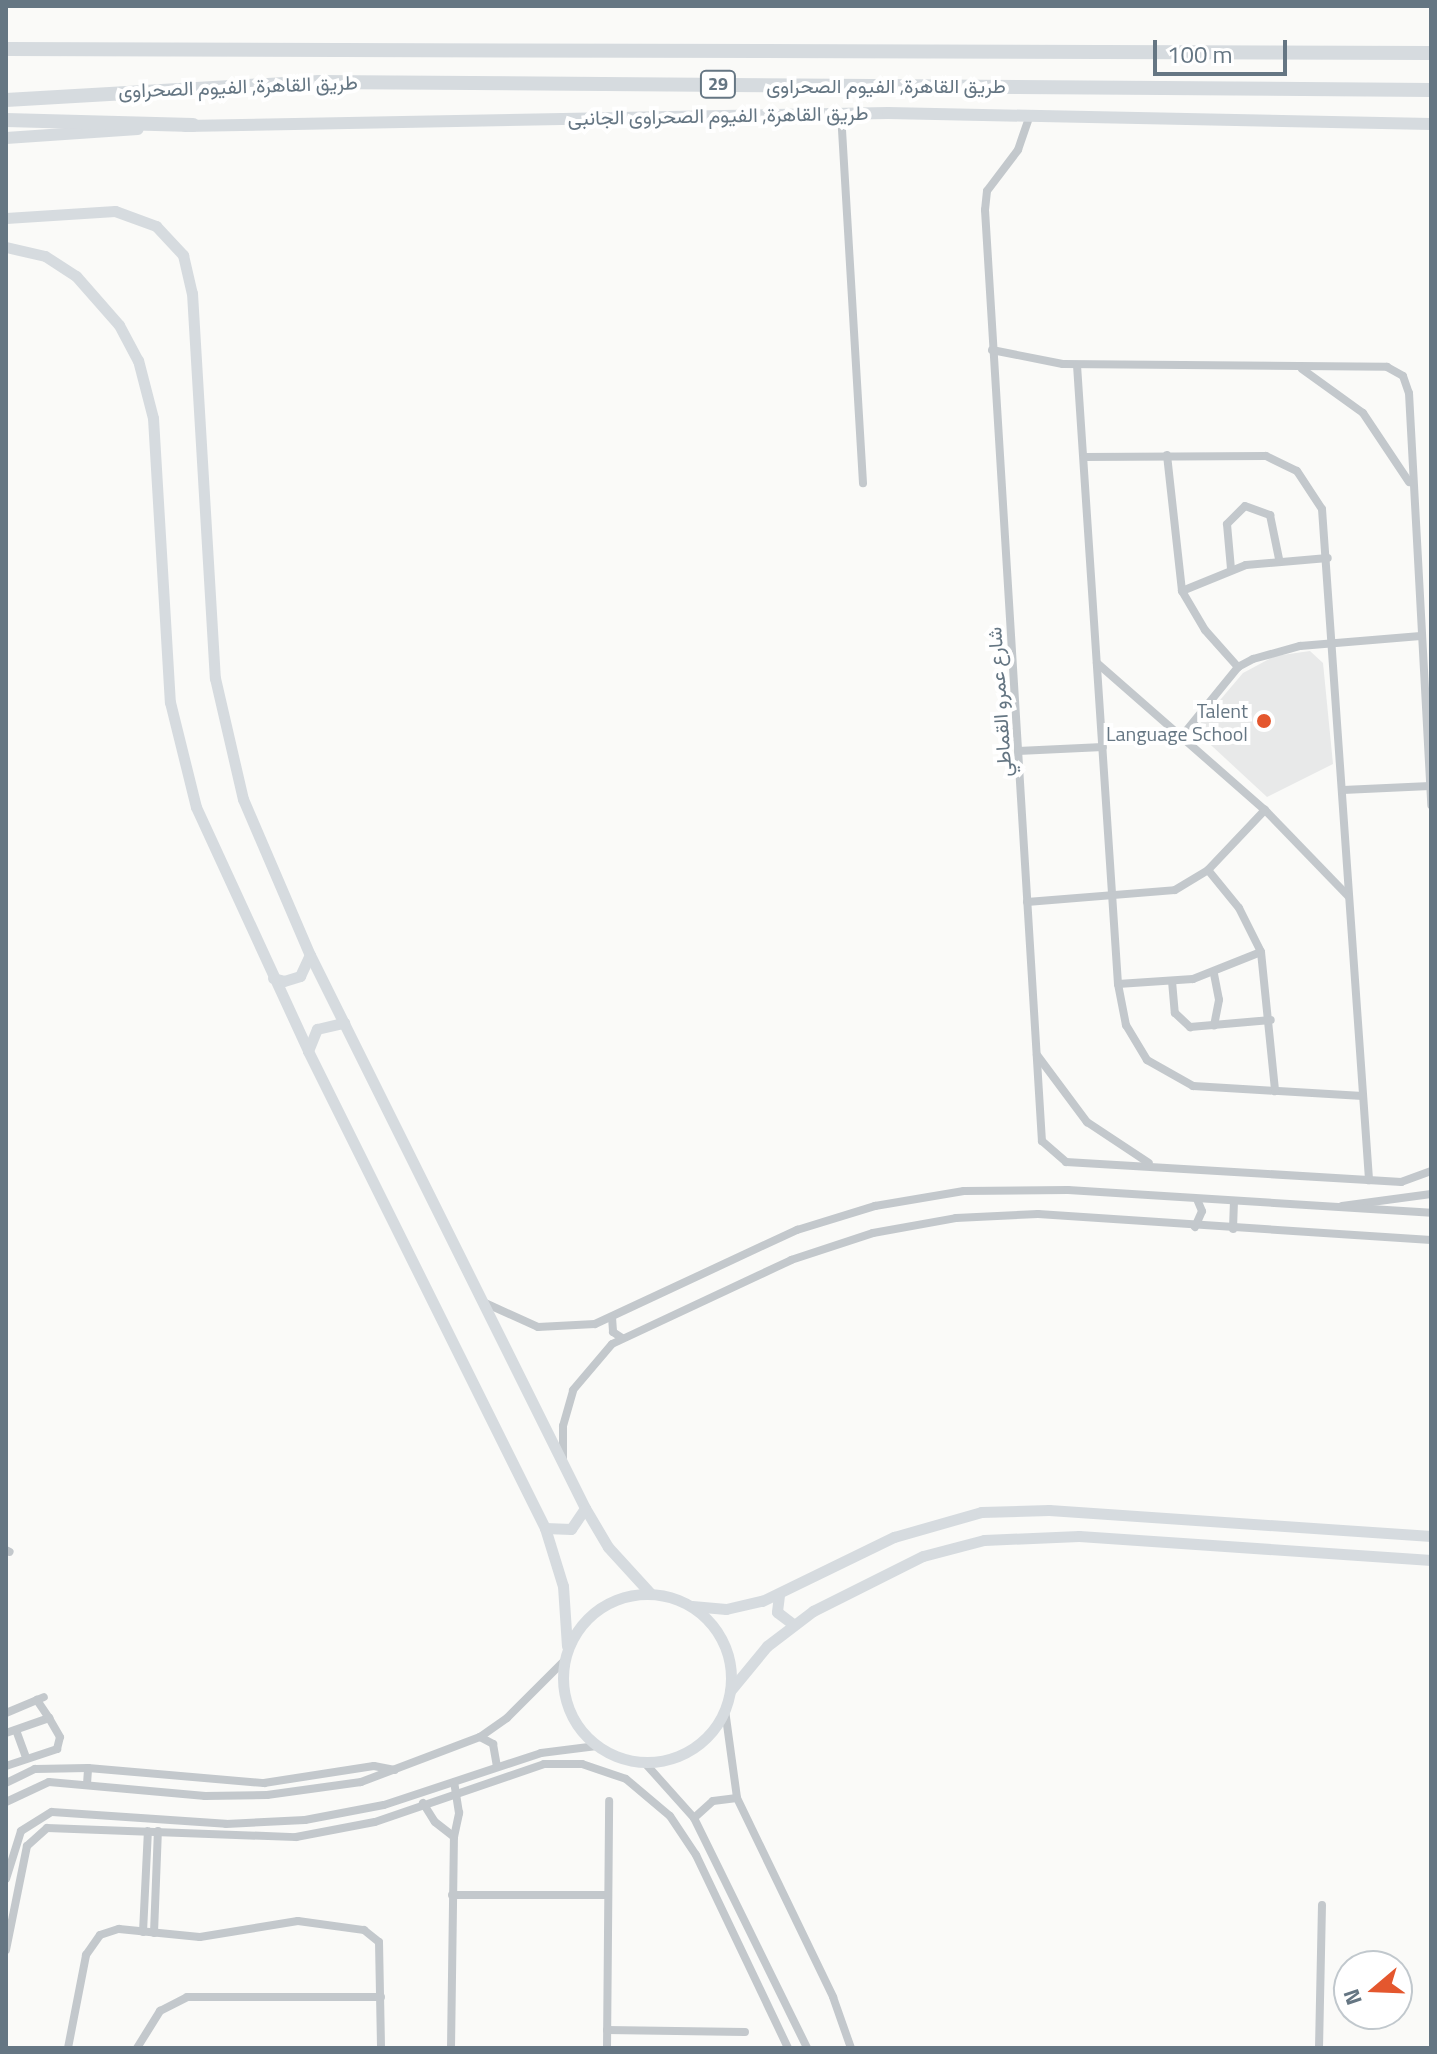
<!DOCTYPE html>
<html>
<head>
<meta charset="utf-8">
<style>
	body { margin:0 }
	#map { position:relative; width:1437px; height:2054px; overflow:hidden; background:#fafaf8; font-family:"Titillium Web",Vazirmatn,sans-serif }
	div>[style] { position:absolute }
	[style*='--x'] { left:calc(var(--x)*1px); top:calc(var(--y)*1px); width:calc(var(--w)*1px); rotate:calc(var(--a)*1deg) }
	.built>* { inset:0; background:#e8e9e9 }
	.street>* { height:8px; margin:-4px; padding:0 4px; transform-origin:4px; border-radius:4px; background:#c3c8cc }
	.secondary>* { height:11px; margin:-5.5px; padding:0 5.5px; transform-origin:5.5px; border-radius:5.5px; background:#d6dbdf }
	.secondary>.ring { margin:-5.5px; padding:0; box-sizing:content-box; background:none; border:11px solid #d6dbdf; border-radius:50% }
	.primary>* { height:12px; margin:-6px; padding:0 6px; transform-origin:6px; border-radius:6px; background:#d6dbdf }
	.highway>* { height:14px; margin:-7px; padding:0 7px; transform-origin:7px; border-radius:7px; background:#d6dbdf }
	.dots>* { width:22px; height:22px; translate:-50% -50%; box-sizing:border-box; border:4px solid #fff; border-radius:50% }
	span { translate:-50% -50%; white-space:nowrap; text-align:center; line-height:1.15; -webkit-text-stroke:8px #fff; paint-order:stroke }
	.shield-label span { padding:2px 6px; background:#fff; border:2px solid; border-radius:6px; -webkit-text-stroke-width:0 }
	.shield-label { font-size:18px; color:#657683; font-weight:700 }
	.street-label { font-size:20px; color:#657683 }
	.poi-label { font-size:20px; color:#657683 }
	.right { translate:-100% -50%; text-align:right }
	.frame { position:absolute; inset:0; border:8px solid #657683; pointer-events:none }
	.north { position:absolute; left:1333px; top:1950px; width:80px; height:80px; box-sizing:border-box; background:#fff; border:2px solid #c1c8cd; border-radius:50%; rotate:251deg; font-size:22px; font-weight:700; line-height:32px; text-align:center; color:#657683 }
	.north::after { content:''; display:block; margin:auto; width:28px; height:36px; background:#e4572e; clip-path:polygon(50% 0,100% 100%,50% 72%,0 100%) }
	.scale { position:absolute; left:1153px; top:40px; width:134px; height:36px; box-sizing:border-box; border:4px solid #657683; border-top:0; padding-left:10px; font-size:24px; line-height:28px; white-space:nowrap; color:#657683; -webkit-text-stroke:6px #fff; paint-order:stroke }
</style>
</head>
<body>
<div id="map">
	<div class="built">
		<div style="clip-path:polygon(1310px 651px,1323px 663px,1333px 764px,1267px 797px,1199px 734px,1198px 726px,1243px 673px,1275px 656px)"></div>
	</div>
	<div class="street">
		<div style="--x:841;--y:113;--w:371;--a:86.6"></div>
		<div style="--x:1030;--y:115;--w:37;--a:109"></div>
		<div style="--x:1018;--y:150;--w:51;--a:127.1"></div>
		<div style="--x:987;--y:191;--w:19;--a:96"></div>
		<div style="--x:985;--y:210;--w:933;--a:86.5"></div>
		<div style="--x:1042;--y:1141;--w:32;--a:41"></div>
		<div style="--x:1066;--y:1162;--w:336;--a:3.4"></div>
		<div style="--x:1401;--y:1182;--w:32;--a:-20"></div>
		<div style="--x:992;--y:350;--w:72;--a:11.2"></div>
		<div style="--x:1063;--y:364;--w:324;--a:0.5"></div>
		<div style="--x:1387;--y:367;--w:18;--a:29"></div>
		<div style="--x:1403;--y:376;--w:18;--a:71"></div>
		<div style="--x:1409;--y:393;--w:413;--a:86.9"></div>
		<div style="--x:1077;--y:365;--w:620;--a:86.21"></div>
		<div style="--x:1118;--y:984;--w:42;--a:79"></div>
		<div style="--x:1126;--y:1025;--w:41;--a:59"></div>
		<div style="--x:1147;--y:1060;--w:53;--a:29.5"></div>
		<div style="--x:1193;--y:1086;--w:170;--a:3.4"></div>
		<div style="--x:1302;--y:369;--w:75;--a:35.8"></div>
		<div style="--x:1363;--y:413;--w:83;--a:56.3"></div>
		<div style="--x:1167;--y:455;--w:137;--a:83.7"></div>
		<div style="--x:1182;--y:591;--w:45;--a:59.5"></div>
		<div style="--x:1205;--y:630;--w:50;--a:48.3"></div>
		<div style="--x:1084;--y:457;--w:182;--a:-0.3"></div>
		<div style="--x:1266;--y:456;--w:34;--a:26"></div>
		<div style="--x:1297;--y:471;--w:45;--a:56.7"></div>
		<div style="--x:1322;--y:509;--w:673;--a:85.99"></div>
		<div style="--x:1231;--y:569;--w:45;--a:-95.1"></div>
		<div style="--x:1227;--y:524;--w:25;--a:-45"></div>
		<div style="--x:1245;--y:506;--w:27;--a:20"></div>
		<div style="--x:1270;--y:515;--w:45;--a:78.4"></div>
		<div style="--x:1182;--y:591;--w:69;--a:-22.1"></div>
		<div style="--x:1246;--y:565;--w:82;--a:-4.9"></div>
		<div style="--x:1097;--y:663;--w:223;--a:41.2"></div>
		<div style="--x:1265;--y:810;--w:120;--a:46"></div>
		<div style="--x:1182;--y:736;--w:89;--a:-50.9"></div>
		<div style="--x:1238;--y:667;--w:17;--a:-28"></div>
		<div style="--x:1253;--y:659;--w:49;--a:-15.5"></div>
		<div style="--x:1300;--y:646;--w:121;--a:-4.7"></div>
		<div style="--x:1018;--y:751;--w:85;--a:-2.7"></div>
		<div style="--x:1343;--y:790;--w:87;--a:-2.6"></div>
		<div style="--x:1208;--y:870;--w:49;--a:50.8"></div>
		<div style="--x:1239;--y:908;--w:49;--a:63.4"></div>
		<div style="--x:1261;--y:952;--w:140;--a:84.2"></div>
		<div style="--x:1027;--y:902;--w:148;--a:-4.6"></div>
		<div style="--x:1175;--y:890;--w:39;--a:-31"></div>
		<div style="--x:1208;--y:870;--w:83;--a:-46.5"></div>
		<div style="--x:1214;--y:974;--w:26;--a:79"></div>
		<div style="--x:1219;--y:1000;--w:26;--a:101"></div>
		<div style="--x:1172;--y:981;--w:32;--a:85"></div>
		<div style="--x:1175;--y:1013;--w:21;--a:43"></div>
		<div style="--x:1190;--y:1027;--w:81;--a:-4.9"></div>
		<div style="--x:1118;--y:984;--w:75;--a:-3.8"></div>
		<div style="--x:1193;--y:979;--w:73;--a:-21.7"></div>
		<div style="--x:1037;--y:1055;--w:84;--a:53.3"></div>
		<div style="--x:1087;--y:1122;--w:74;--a:33.5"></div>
		<div style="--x:1342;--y:1206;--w:90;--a:-7.7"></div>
		<div style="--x:1195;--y:1227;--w:17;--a:-66"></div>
		<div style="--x:1202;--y:1211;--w:13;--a:-113"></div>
		<div style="--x:1233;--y:1229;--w:28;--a:-88"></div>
		<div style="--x:485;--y:1303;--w:58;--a:24.4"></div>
		<div style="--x:538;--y:1327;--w:57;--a:-3"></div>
		<div style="--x:595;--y:1324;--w:223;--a:-25"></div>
		<div style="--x:797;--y:1230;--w:82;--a:-17.1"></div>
		<div style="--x:875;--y:1206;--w:90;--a:-9.6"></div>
		<div style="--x:964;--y:1191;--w:104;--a:-0.6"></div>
		<div style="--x:1068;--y:1190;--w:364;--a:3.6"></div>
		<div style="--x:612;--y:1317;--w:15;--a:86"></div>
		<div style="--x:613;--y:1332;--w:11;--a:34"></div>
		<div style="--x:563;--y:1462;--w:36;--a:-90"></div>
		<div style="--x:563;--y:1426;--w:37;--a:-74"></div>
		<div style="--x:573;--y:1390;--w:60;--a:-49.7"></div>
		<div style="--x:612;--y:1344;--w:198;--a:-25.1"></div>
		<div style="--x:791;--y:1260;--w:86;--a:-18.2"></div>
		<div style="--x:873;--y:1233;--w:84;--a:-10.2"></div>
		<div style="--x:956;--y:1218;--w:82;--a:-2.8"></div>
		<div style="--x:1038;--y:1214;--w:394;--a:3.8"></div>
		<div style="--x:6;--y:1550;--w:4;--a:27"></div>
		<div style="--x:725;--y:1710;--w:89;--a:82.2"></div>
		<div style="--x:737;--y:1798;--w:221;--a:64.2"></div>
		<div style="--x:833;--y:1997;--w:54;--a:70.6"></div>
		<div style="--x:6;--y:1713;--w:41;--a:-22.8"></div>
		<div style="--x:16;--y:1730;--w:30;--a:70"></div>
		<div style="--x:6;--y:1733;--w:46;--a:-19.2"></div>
		<div style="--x:49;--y:1718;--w:22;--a:-124"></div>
		<div style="--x:480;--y:1737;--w:15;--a:28"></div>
		<div style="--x:493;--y:1744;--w:22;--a:80"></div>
		<div style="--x:644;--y:1762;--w:75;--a:48.2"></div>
		<div style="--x:694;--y:1818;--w:256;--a:63.8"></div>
		<div style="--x:6;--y:1766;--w:54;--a:-18.4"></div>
		<div style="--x:57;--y:1749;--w:12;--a:-76"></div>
		<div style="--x:60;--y:1737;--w:22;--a:-120"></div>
		<div style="--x:6;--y:1783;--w:32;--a:-26"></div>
		<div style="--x:35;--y:1769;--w:53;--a:-1.1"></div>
		<div style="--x:87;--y:1784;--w:16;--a:-86"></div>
		<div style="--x:88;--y:1768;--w:177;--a:4.9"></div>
		<div style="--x:264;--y:1783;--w:111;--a:-8.8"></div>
		<div style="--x:374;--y:1766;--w:21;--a:11"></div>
		<div style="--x:6;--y:1802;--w:47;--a:-24.9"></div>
		<div style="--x:49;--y:1782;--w:157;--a:5.1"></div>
		<div style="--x:205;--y:1796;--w:62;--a:-0.9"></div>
		<div style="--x:267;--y:1795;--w:95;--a:-7.9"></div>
		<div style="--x:361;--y:1782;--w:127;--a:-20.7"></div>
		<div style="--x:480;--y:1737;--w:33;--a:-35"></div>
		<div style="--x:507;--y:1718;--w:82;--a:-45"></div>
		<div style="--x:423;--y:1803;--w:22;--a:58"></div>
		<div style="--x:435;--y:1822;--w:24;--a:38"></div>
		<div style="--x:694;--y:1818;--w:25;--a:-42"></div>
		<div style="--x:713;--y:1801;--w:24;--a:-7"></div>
		<div style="--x:6;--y:1879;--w:50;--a:-72.6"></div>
		<div style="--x:21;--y:1831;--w:36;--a:-32"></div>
		<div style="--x:52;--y:1812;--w:174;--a:3.9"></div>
		<div style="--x:226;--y:1824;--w:79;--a:-2.9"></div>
		<div style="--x:305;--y:1820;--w:80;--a:-10.8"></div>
		<div style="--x:384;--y:1805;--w:165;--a:-18.3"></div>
		<div style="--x:541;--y:1753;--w:56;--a:-7.1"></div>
		<div style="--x:452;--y:1895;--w:154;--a:0"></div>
		<div style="--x:143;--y:1932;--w:101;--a:-87.2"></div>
		<div style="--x:154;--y:1933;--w:102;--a:-87.8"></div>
		<div style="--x:6;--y:1950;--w:106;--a:-78.6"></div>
		<div style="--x:27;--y:1846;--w:27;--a:-42"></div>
		<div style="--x:47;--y:1828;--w:249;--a:2.1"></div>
		<div style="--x:296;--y:1837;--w:80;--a:-10.8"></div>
		<div style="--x:375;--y:1822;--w:179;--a:-18.9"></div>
		<div style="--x:544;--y:1764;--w:38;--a:0"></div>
		<div style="--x:582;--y:1764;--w:46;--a:18.8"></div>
		<div style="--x:626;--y:1779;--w:57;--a:40.1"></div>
		<div style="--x:670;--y:1816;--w:47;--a:56.3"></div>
		<div style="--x:696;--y:1855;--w:214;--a:64.5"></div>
		<div style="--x:607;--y:2030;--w:138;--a:0.8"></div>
		<div style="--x:68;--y:2048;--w:95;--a:-79"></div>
		<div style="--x:86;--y:1955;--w:24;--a:-55"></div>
		<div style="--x:100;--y:1935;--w:20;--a:-18"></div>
		<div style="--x:119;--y:1929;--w:81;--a:5.6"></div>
		<div style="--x:200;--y:1937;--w:99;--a:-9.3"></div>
		<div style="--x:298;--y:1921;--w:67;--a:7.8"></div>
		<div style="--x:364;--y:1930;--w:19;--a:39"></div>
		<div style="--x:379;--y:1942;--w:106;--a:88.9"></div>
		<div style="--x:137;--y:2048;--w:44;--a:-58.1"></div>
		<div style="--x:160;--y:2011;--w:30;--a:-27"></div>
		<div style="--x:187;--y:1997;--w:194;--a:0"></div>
		<div style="--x:451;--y:2048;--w:211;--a:-89.2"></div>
		<div style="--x:454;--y:1837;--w:25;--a:-78"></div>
		<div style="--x:459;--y:1813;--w:31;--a:-99"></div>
		<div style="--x:607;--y:2048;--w:247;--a:-89.5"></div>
		<div style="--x:1319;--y:2048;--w:143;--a:-88.8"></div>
	</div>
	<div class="secondary">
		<div style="--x:6;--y:218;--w:109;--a:-3.7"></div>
		<div style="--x:115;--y:211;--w:44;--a:20.1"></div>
		<div style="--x:156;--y:226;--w:40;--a:47"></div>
		<div style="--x:183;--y:255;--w:39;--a:77"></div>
		<div style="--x:192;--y:293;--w:386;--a:86.6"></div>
		<div style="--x:215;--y:678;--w:124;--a:77"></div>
		<div style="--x:243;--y:799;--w:170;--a:66.8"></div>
		<div style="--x:310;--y:955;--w:618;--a:63.56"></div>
		<div style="--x:585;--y:1508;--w:45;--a:59.5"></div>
		<div style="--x:608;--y:1547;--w:62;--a:47.6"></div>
		<div style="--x:6;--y:247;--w:40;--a:13"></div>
		<div style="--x:45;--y:256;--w:37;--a:33"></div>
		<div style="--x:76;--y:276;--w:65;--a:48.7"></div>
		<div style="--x:119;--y:325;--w:40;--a:62"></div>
		<div style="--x:138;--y:360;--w:60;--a:75.5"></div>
		<div style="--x:153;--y:418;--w:285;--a:86.6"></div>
		<div style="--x:170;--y:702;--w:108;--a:76.1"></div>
		<div style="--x:196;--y:807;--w:268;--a:65.3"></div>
		<div style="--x:308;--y:1051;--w:533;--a:63.58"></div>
		<div style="--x:545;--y:1528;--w:61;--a:72.8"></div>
		<div style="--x:563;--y:1586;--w:60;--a:86.2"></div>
		<div style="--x:273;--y:978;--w:11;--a:15"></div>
		<div style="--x:284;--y:981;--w:17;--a:-17"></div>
		<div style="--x:300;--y:976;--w:23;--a:-65"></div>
		<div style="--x:308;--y:1051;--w:24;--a:-68"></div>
		<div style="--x:317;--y:1029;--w:28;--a:-13"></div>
		<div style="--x:545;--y:1528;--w:26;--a:2"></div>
		<div style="--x:571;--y:1529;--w:25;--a:-56"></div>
		<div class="ring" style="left:563px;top:1594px;width:157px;height:157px"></div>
		<div style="--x:779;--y:1595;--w:17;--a:97"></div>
		<div style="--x:777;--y:1612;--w:20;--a:37"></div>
		<div style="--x:692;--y:1606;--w:34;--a:5"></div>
		<div style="--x:726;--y:1609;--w:37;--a:-13"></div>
		<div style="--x:762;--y:1601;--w:147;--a:-25.9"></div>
		<div style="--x:894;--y:1537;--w:91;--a:-16"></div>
		<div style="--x:981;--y:1512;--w:68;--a:-1.7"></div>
		<div style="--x:1049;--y:1510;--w:383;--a:3.9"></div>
		<div style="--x:730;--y:1691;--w:58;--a:-50.6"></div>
		<div style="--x:767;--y:1646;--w:58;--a:-37.3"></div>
		<div style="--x:813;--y:1611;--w:123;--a:-26.6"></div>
		<div style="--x:923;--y:1556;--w:63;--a:-14.7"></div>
		<div style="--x:984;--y:1540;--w:95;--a:-2.4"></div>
		<div style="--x:1079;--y:1536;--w:353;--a:3.9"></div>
	</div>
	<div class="primary">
		<div style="--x:185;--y:126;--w:703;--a:-1.06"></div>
		<div style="--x:888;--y:113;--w:543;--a:1.16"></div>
		<div style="--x:6;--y:138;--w:132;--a:-3.9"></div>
	</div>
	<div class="highway">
		<div style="--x:6;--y:49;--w:1425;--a:0.16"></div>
		<div style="--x:6;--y:100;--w:314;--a:-3.3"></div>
		<div style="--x:319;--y:82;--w:1112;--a:0.41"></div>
		<div style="--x:6;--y:120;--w:187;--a:1.5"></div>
	</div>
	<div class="dots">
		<div style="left:1264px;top:721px;background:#e4572e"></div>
	</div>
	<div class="shield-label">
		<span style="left:718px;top:84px">29</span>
	</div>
	<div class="street-label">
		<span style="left:886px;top:85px">طريق القاهرة, الفيوم الصحراوى</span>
		<span style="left:238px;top:86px;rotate:-2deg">طريق القاهرة, الفيوم الصحراوى</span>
		<span style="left:718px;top:115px;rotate:-1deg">طريق القاهرة, الفيوم الصحراوى الجانبى</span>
		<span style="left:999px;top:702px;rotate:-94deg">شارع عمرو القماطي</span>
	</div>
	<div class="poi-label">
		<span class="right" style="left:1248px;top:722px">Talent<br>Language School</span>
	</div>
	<div class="frame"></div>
	<div class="north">N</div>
	<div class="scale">100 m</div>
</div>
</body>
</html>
